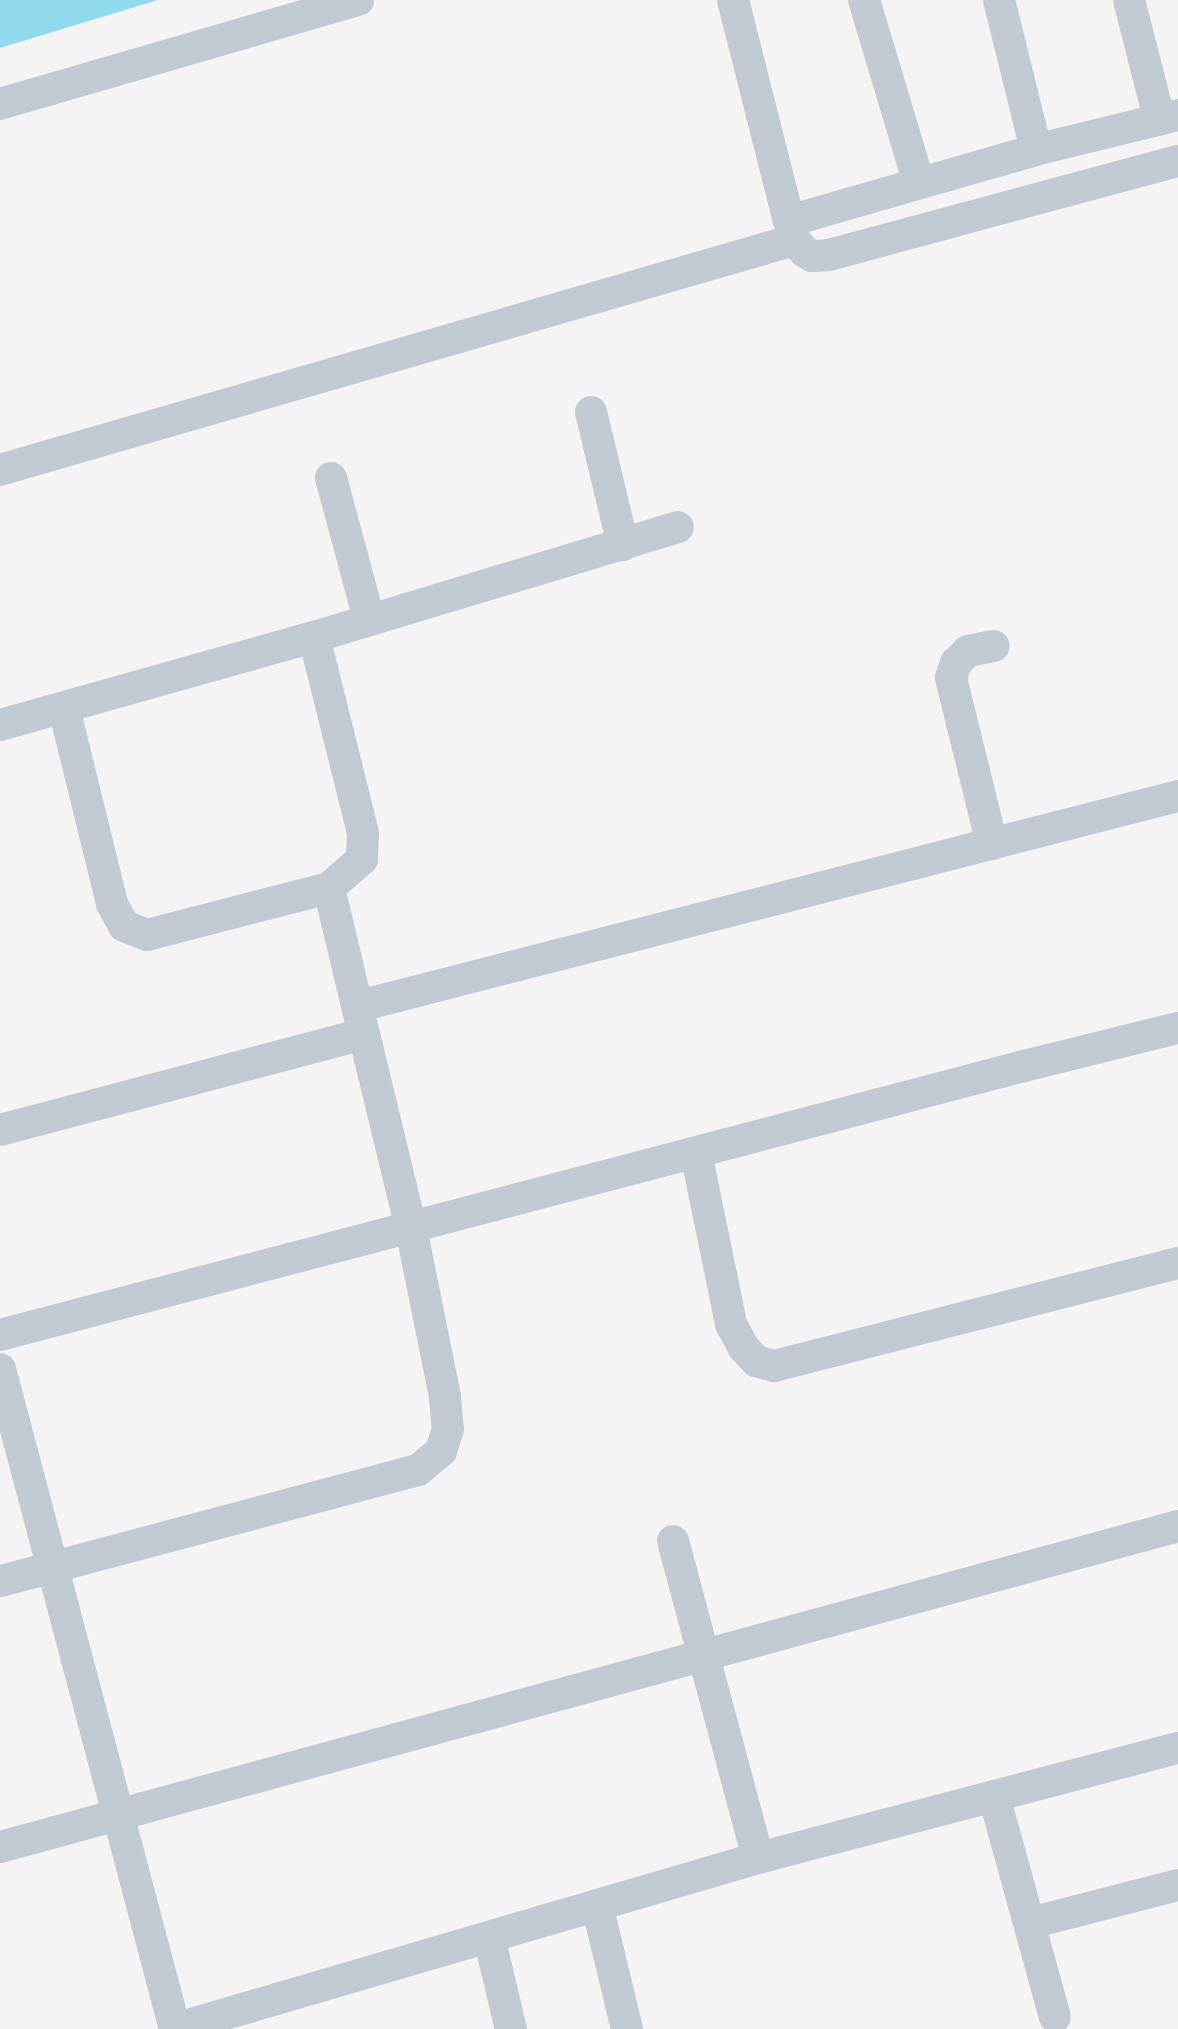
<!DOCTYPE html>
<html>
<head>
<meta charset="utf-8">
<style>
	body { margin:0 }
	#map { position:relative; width:1178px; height:2029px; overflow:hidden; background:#f5f3f3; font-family:"Alegreya Sans",sans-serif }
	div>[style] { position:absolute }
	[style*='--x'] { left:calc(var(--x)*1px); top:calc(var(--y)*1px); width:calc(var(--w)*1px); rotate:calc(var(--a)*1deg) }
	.water>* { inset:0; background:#90daee }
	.minor>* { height:32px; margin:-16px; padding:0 16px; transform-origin:16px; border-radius:16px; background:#c1cad2 }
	span { translate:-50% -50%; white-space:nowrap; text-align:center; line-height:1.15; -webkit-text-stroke:5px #fff; paint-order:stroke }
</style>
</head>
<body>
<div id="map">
	<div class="water">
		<div style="clip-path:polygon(0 0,158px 0,0 48px)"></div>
	</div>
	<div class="minor">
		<div style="--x:733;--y:0;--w:228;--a:75.8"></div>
		<div style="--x:864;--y:0;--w:191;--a:73.3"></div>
		<div style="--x:999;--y:0;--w:154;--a:76.1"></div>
		<div style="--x:1129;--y:0;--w:122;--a:75.7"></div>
		<div style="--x:0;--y:104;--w:373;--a:-16.2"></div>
		<div style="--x:1178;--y:115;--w:146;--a:166.2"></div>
		<div style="--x:1036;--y:150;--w:257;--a:164"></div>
		<div style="--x:789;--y:221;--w:20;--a:75"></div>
		<div style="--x:794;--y:240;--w:16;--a:47"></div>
		<div style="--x:805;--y:252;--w:8;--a:30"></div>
		<div style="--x:812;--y:256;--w:17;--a:-3"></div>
		<div style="--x:829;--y:255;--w:361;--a:-15.1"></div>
		<div style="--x:591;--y:412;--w:137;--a:76.5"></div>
		<div style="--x:0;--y:470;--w:827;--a:-16.15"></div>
		<div style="--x:331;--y:478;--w:146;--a:74.9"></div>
		<div style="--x:64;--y:708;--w:202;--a:76.2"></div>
		<div style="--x:112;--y:904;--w:25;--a:61"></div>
		<div style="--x:124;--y:926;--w:25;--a:21"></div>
		<div style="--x:147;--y:935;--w:188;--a:-14.5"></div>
		<div style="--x:329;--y:888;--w:44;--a:-41.3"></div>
		<div style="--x:362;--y:859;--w:26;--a:-88"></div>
		<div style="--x:363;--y:833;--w:202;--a:-104"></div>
		<div style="--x:0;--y:725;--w:326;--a:-15.7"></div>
		<div style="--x:314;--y:637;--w:380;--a:-16.8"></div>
		<div style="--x:992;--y:844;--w:171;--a:-103.9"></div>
		<div style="--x:951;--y:678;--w:16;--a:-72"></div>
		<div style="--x:956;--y:663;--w:17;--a:-45"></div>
		<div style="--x:968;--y:651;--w:26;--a:-11"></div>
		<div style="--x:329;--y:888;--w:142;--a:76.6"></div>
		<div style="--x:359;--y:1006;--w:845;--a:-14.38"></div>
		<div style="--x:0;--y:1130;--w:376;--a:-14.8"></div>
		<div style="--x:364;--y:1034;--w:200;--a:76.4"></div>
		<div style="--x:411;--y:1228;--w:172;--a:78.6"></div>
		<div style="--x:445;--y:1397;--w:32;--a:85"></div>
		<div style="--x:448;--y:1429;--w:23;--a:108"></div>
		<div style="--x:441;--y:1451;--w:30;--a:140"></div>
		<div style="--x:418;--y:1470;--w:432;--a:165.1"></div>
		<div style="--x:696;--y:1153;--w:175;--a:78.4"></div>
		<div style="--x:731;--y:1324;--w:27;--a:62"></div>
		<div style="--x:744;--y:1348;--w:18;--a:47"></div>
		<div style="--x:756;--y:1361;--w:19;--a:16"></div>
		<div style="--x:774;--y:1366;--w:417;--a:-14.3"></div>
		<div style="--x:0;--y:1335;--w:1059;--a:-14.72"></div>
		<div style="--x:1024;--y:1066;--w:159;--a:-13.9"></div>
		<div style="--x:0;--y:1369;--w:683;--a:75.15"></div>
		<div style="--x:673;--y:1541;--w:328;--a:75"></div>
		<div style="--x:994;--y:1796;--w:229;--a:74.6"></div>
		<div style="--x:0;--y:1847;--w:1221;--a:-15.24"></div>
		<div style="--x:597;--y:1905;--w:128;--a:76.4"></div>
		<div style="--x:1030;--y:1923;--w:153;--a:-14.4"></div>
		<div style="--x:489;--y:1937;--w:95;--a:76.6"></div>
		<div style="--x:174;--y:2029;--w:609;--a:-16.32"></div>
		<div style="--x:758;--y:1858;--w:434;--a:-14.7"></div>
	</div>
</div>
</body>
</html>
